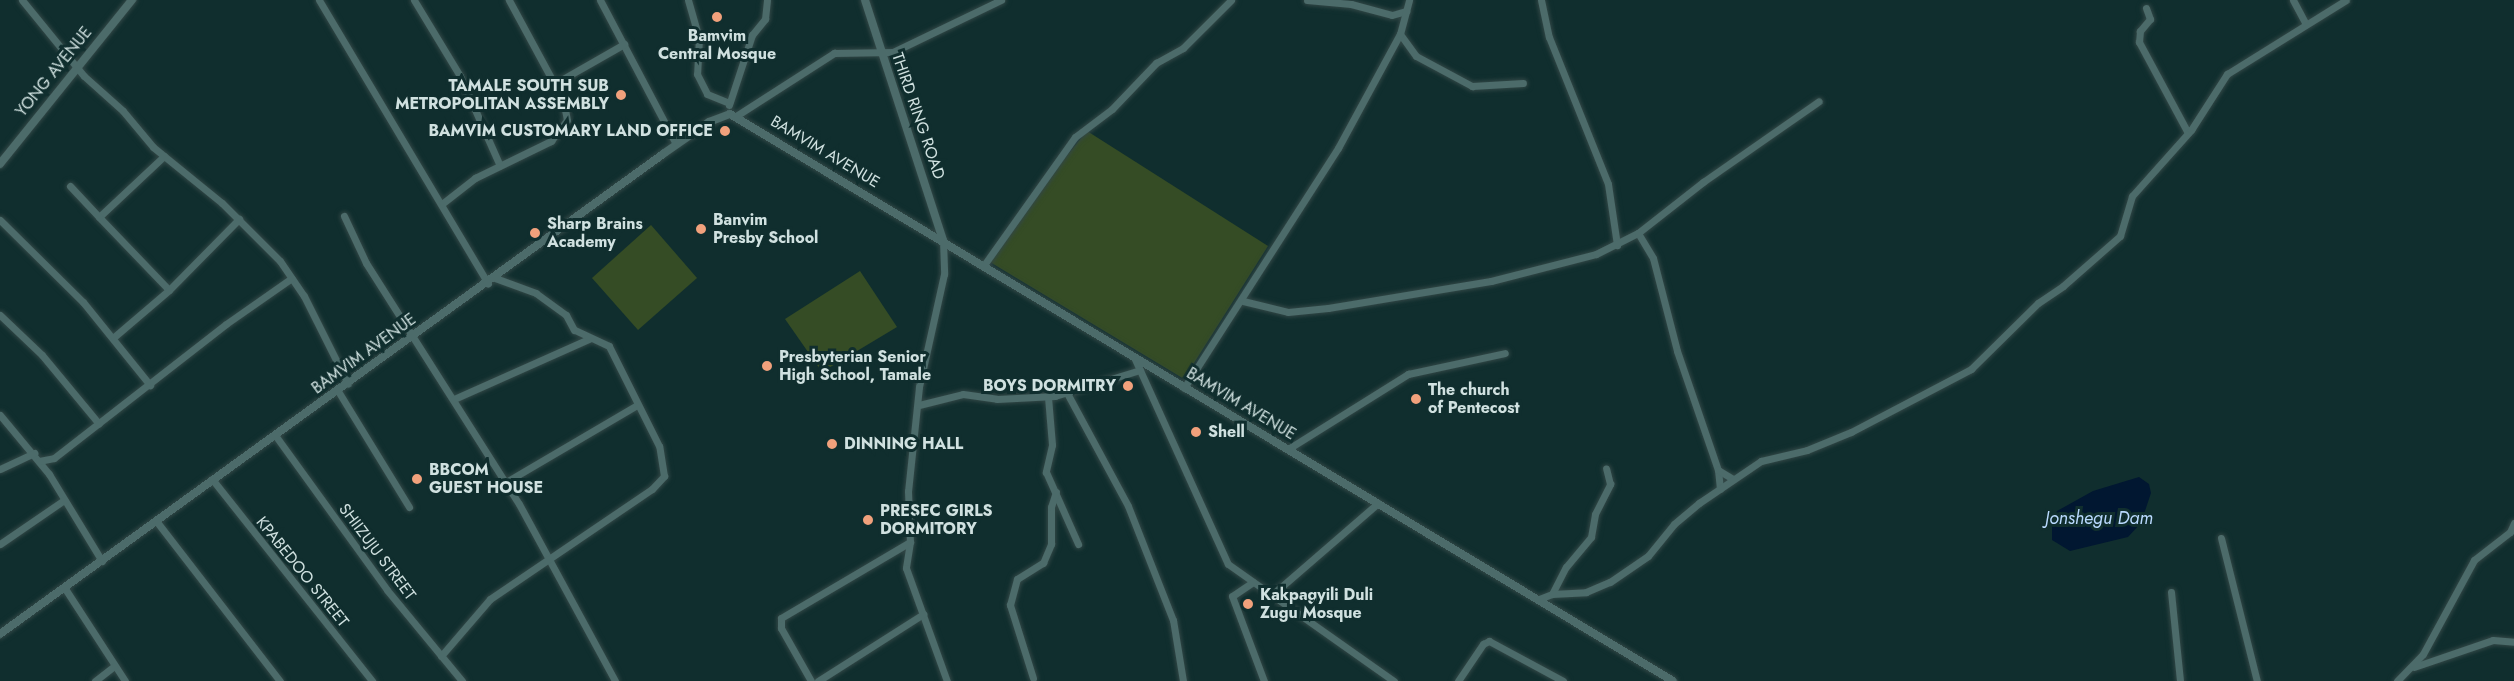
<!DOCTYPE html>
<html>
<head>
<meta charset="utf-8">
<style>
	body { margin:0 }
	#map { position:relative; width:2514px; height:681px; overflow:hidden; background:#102e2e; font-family:Jost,sans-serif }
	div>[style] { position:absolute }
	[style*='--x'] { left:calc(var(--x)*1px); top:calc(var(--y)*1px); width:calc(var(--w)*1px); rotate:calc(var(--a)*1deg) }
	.green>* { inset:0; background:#354c25 }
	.water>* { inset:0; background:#011731 }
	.roads { filter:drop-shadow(0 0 2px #324746) drop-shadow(0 0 2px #324746) }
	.minor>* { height:7px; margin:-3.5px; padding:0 3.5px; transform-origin:3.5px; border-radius:3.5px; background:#4c6b6a }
	.tertiary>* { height:8px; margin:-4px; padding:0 4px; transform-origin:4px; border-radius:4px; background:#4c6b6a }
	.dots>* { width:16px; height:16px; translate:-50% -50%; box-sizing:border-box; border:3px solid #102e2e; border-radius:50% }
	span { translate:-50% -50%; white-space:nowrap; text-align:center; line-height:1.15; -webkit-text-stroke:6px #102e2e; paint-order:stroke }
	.poi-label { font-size:16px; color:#d0e1e0; font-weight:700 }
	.right { translate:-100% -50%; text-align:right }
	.left { translate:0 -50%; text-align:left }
	.street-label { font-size:16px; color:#d0e1e0 }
	.water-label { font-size:18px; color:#b9d9fe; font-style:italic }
</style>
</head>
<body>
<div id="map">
	<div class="green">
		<div style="clip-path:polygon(1087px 131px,1268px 246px,1184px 379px,990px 262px,1034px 196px)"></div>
		<div style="clip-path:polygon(651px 225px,697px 278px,638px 330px,592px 278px)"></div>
		<div style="clip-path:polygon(860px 271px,897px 327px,822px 372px,785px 319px)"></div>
	</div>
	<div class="water">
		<div style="clip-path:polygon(2139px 477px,2149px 484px,2151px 493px,2141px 523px,2128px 537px,2070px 551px,2052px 540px,2052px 519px,2057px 511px,2093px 491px)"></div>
	</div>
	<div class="roads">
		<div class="minor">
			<div style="--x:22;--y:0;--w:98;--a:50.8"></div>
			<div style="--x:84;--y:76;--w:52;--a:41.9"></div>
			<div style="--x:123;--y:111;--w:47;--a:50.2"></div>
			<div style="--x:153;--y:147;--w:89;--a:39.1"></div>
			<div style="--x:222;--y:203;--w:82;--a:45"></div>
			<div style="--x:280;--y:261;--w:42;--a:55.6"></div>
			<div style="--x:304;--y:296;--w:98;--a:63.4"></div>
			<div style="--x:319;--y:0;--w:330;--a:59.2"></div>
			<div style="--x:414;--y:0;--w:89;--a:58.8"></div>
			<div style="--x:460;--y:76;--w:98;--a:66"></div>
			<div style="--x:600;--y:0;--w:163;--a:62.2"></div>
			<div style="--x:688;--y:0;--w:40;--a:74"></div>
			<div style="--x:699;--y:38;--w:36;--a:93"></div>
			<div style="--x:697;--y:74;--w:22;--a:63"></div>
			<div style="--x:707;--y:94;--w:24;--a:22"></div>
			<div style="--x:1307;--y:0;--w:44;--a:5.2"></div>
			<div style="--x:1351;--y:4;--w:42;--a:15"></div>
			<div style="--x:1392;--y:15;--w:15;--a:-16"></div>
			<div style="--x:1541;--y:0;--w:38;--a:78"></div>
			<div style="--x:1549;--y:37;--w:158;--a:68.1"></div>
			<div style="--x:1608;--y:184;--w:62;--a:81.6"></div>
			<div style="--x:2293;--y:0;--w:26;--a:62"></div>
			<div style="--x:2146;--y:8;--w:12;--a:70"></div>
			<div style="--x:2150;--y:19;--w:16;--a:130"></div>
			<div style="--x:2140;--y:31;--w:11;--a:95"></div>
			<div style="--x:2139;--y:42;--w:103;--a:61.7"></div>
			<div style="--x:1400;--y:34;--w:27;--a:54"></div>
			<div style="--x:1416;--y:56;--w:64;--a:28.2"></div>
			<div style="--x:1472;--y:86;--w:51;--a:-3.4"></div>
			<div style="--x:554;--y:84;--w:81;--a:-29.7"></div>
			<div style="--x:729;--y:105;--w:74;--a:-71.8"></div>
			<div style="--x:752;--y:35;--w:21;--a:-51"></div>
			<div style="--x:765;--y:19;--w:19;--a:-84"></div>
			<div style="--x:736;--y:116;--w:117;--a:-32.7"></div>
			<div style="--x:834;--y:53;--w:59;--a:-1"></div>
			<div style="--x:893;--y:52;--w:120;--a:-25.7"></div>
			<div style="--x:164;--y:156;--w:89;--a:136.8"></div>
			<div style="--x:99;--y:217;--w:101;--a:46.2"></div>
			<div style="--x:70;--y:186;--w:42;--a:46.9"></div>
			<div style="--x:443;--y:203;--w:41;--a:-38"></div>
			<div style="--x:475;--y:178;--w:85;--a:-26"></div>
			<div style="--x:551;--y:141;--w:26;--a:-53"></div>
			<div style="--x:567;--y:120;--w:20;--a:-101"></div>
			<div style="--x:563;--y:100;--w:114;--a:-118.4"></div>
			<div style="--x:344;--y:216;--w:52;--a:64.9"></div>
			<div style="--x:366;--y:263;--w:285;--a:57.6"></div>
			<div style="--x:519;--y:504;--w:201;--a:61.5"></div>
			<div style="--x:0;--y:220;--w:117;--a:44.7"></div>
			<div style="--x:83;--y:302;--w:107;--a:51.1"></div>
			<div style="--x:1638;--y:233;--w:29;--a:59"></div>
			<div style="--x:1653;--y:258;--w:96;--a:75.5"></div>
			<div style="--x:1677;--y:351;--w:126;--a:71"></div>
			<div style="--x:1718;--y:470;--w:19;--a:84"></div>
			<div style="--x:943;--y:240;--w:34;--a:88"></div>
			<div style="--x:944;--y:274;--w:116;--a:102.5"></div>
			<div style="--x:919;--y:387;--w:105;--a:96"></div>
			<div style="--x:908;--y:491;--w:51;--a:87.8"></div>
			<div style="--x:910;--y:542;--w:26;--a:99"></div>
			<div style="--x:906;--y:568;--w:120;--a:70.1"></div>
			<div style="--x:984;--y:265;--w:157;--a:-54.6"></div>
			<div style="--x:1075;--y:137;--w:46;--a:-37.1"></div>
			<div style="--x:1112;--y:109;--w:64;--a:-46.3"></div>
			<div style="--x:1156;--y:63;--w:31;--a:-29"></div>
			<div style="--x:1183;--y:48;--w:68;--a:-45"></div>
			<div style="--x:1243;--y:301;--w:46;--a:13.7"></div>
			<div style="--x:1288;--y:312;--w:40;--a:-5.7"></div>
			<div style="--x:1328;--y:308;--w:165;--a:-9.4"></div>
			<div style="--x:1491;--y:281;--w:108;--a:-14.4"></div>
			<div style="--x:1596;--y:254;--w:47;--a:-26.6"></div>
			<div style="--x:1638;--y:233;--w:83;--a:-38.1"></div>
			<div style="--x:1703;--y:182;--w:141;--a:-34.9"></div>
			<div style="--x:0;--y:315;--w:58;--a:43.6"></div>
			<div style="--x:42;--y:355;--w:89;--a:50.4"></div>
			<div style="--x:114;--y:337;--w:72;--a:-40.5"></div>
			<div style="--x:169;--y:290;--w:100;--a:-45.4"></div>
			<div style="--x:1134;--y:357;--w:227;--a:65.6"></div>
			<div style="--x:1228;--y:564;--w:203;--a:35.2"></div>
			<div style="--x:1184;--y:388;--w:285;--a:-57.3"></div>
			<div style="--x:1338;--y:148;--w:130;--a:-61.5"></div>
			<div style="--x:1400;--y:34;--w:35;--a:-75"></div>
			<div style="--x:338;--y:391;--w:136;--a:58.5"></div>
			<div style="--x:1067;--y:393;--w:128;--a:61.6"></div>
			<div style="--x:1128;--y:506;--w:123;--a:68.5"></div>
			<div style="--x:1173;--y:620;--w:62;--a:80.7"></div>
			<div style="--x:1048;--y:397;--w:48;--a:85.2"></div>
			<div style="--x:1052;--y:445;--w:28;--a:103"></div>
			<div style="--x:1046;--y:472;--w:79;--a:66"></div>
			<div style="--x:454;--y:399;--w:148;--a:-24"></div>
			<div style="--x:919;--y:405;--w:45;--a:-14"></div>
			<div style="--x:963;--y:394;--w:34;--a:8"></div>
			<div style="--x:997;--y:399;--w:58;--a:-3"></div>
			<div style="--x:1055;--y:396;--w:89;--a:-17"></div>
			<div style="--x:0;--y:415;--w:77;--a:50.3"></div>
			<div style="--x:49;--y:474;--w:102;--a:58.7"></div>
			<div style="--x:275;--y:435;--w:191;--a:54.1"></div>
			<div style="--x:387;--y:590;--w:118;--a:50.5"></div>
			<div style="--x:1288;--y:449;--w:142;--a:-32"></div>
			<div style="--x:1408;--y:374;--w:99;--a:-12.2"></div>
			<div style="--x:39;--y:461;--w:15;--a:-11"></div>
			<div style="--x:54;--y:458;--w:218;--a:-37.9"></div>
			<div style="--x:226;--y:324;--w:80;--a:-34.9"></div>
			<div style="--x:0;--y:469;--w:38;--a:-25"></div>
			<div style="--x:1718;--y:470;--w:17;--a:31"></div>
			<div style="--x:212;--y:479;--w:258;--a:51.6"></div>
			<div style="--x:506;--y:482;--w:152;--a:-30.4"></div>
			<div style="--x:157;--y:522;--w:201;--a:52.3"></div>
			<div style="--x:2221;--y:538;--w:147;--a:75.9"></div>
			<div style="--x:0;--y:544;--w:78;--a:-34.5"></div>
			<div style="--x:1253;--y:582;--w:25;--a:146"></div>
			<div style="--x:1232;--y:596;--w:91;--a:69.4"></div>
			<div style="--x:64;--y:587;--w:112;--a:57"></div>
			<div style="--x:2171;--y:592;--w:89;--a:84.2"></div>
			<div style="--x:1273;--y:594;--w:139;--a:-40.9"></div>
			<div style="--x:1552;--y:594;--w:30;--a:-63"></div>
			<div style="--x:1566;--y:567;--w:39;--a:-50"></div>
			<div style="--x:1591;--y:537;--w:23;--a:-80"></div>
			<div style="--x:1595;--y:514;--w:34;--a:-63"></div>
			<div style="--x:1610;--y:484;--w:16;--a:-104"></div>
			<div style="--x:1539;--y:599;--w:14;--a:-21"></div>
			<div style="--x:1552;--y:594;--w:34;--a:-3"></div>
			<div style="--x:1586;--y:592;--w:26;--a:-23"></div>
			<div style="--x:1610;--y:582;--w:46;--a:-34.4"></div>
			<div style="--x:1648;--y:556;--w:41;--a:-50.9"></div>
			<div style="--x:1674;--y:524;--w:33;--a:-40"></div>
			<div style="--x:1699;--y:503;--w:75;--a:-34.1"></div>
			<div style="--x:1761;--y:461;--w:47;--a:-13.4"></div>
			<div style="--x:1807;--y:450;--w:48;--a:-22.2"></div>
			<div style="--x:1851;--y:432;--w:136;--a:-27.7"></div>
			<div style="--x:1971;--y:369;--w:94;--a:-44.6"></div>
			<div style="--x:2038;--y:303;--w:30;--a:-34"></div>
			<div style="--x:2063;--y:286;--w:76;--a:-41.3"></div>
			<div style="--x:2120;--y:236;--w:42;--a:-73.3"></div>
			<div style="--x:2132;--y:196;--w:89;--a:-48.2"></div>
			<div style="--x:2191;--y:130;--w:67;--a:-57.3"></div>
			<div style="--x:2227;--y:74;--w:140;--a:-31.9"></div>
			<div style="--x:441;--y:656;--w:75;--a:-49.3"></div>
			<div style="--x:490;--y:599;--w:196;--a:-34.2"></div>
			<div style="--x:652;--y:489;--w:18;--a:-47"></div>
			<div style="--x:664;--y:476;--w:30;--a:-99"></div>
			<div style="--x:659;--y:446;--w:112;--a:-116.6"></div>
			<div style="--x:609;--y:346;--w:38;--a:-155"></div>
			<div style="--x:574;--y:330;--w:17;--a:-118"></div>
			<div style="--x:566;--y:315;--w:37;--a:-144"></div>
			<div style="--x:536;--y:293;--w:44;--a:-159.9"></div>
			<div style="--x:2414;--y:667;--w:83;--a:-18.9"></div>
			<div style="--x:2493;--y:640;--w:21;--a:5"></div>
			<div style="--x:1033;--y:678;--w:77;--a:-107.5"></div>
			<div style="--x:1010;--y:605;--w:27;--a:-75"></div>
			<div style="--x:1017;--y:579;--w:31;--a:-32"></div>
			<div style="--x:1043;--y:563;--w:21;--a:-67"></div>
			<div style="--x:1051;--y:544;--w:37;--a:-90"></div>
			<div style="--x:1051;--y:507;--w:16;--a:-72"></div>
			<div style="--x:95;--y:681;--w:24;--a:-38"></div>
			<div style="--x:811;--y:681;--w:61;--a:-119.5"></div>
			<div style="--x:781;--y:628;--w:10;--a:-90"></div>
			<div style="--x:781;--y:618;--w:150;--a:-30.5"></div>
			<div style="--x:818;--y:681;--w:125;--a:-32.5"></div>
			<div style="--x:1458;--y:681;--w:45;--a:-56"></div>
			<div style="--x:1483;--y:644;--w:7;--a:-27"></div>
			<div style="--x:1489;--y:641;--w:84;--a:28.4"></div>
			<div style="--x:2397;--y:681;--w:37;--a:-46"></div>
			<div style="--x:2423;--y:654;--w:107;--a:-61.5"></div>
			<div style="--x:2474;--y:560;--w:46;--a:-37.9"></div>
			<div style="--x:2510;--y:532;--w:10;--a:-66"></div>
		</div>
		<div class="tertiary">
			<div style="--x:865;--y:0;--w:252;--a:72"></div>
			<div style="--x:0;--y:164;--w:211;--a:-51.2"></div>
			<div style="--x:0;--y:634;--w:819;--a:-35.9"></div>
			<div style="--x:663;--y:154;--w:56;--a:-34.8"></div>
			<div style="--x:709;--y:122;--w:22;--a:-21"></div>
			<div style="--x:730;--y:114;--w:1100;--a:31.02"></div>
		</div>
	</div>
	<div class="dots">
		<div style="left:717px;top:17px;background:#f1a17c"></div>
		<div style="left:621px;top:95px;background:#f1a17c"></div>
		<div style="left:725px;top:131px;background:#f1a17c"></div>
		<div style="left:701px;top:229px;background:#f1a17c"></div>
		<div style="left:535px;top:233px;background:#f1a17c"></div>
		<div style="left:767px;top:366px;background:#f1a17c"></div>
		<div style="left:1128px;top:386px;background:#f1a17c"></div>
		<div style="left:1416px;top:399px;background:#f1a17c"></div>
		<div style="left:1196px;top:432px;background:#f1a17c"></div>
		<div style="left:832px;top:444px;background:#f1a17c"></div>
		<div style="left:417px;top:479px;background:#f1a17c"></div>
		<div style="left:868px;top:520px;background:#f1a17c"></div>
		<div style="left:1248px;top:604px;background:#f1a17c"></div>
	</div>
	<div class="poi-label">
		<span style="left:717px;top:45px">Bamvim<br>Central Mosque</span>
		<span class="right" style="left:609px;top:95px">TAMALE SOUTH SUB<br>METROPOLITAN ASSEMBLY</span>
		<span class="right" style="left:713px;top:131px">BAMVIM CUSTOMARY LAND OFFICE</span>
		<span class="left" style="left:713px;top:229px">Banvim<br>Presby School</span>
		<span class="left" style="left:547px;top:233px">Sharp Brains<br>Academy</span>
		<span class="left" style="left:779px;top:366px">Presbyterian Senior<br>High School, Tamale</span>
		<span class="right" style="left:1116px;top:386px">BOYS DORMITRY</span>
		<span class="left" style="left:1428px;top:399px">The church<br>of Pentecost</span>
		<span class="left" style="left:1208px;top:432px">Shell</span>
		<span class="left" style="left:844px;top:444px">DINNING HALL</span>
		<span class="left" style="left:429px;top:479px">BBCOM<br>GUEST HOUSE</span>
		<span class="left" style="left:880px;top:520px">PRESEC GIRLS<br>DORMITORY</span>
		<span class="left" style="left:1260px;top:604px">Kakpagyili Duli<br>Zugu Mosque</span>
	</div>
	<div class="street-label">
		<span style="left:54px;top:72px;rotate:-51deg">YONG AVENUE</span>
		<span style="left:918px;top:116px;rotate:71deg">THIRD RING ROAD</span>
		<span style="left:825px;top:152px;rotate:31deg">BAMVIM AVENUE</span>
		<span style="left:364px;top:354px;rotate:-36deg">BAMVIM AVENUE</span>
		<span style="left:1241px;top:404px;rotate:31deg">BAMVIM AVENUE</span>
		<span style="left:377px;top:552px;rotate:53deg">SHIIZUJU STREET</span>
		<span style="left:302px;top:572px;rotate:51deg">KPABEDOO STREET</span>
	</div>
	<div class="water-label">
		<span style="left:2099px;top:518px">Jonshegu Dam</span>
	</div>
</div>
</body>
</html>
